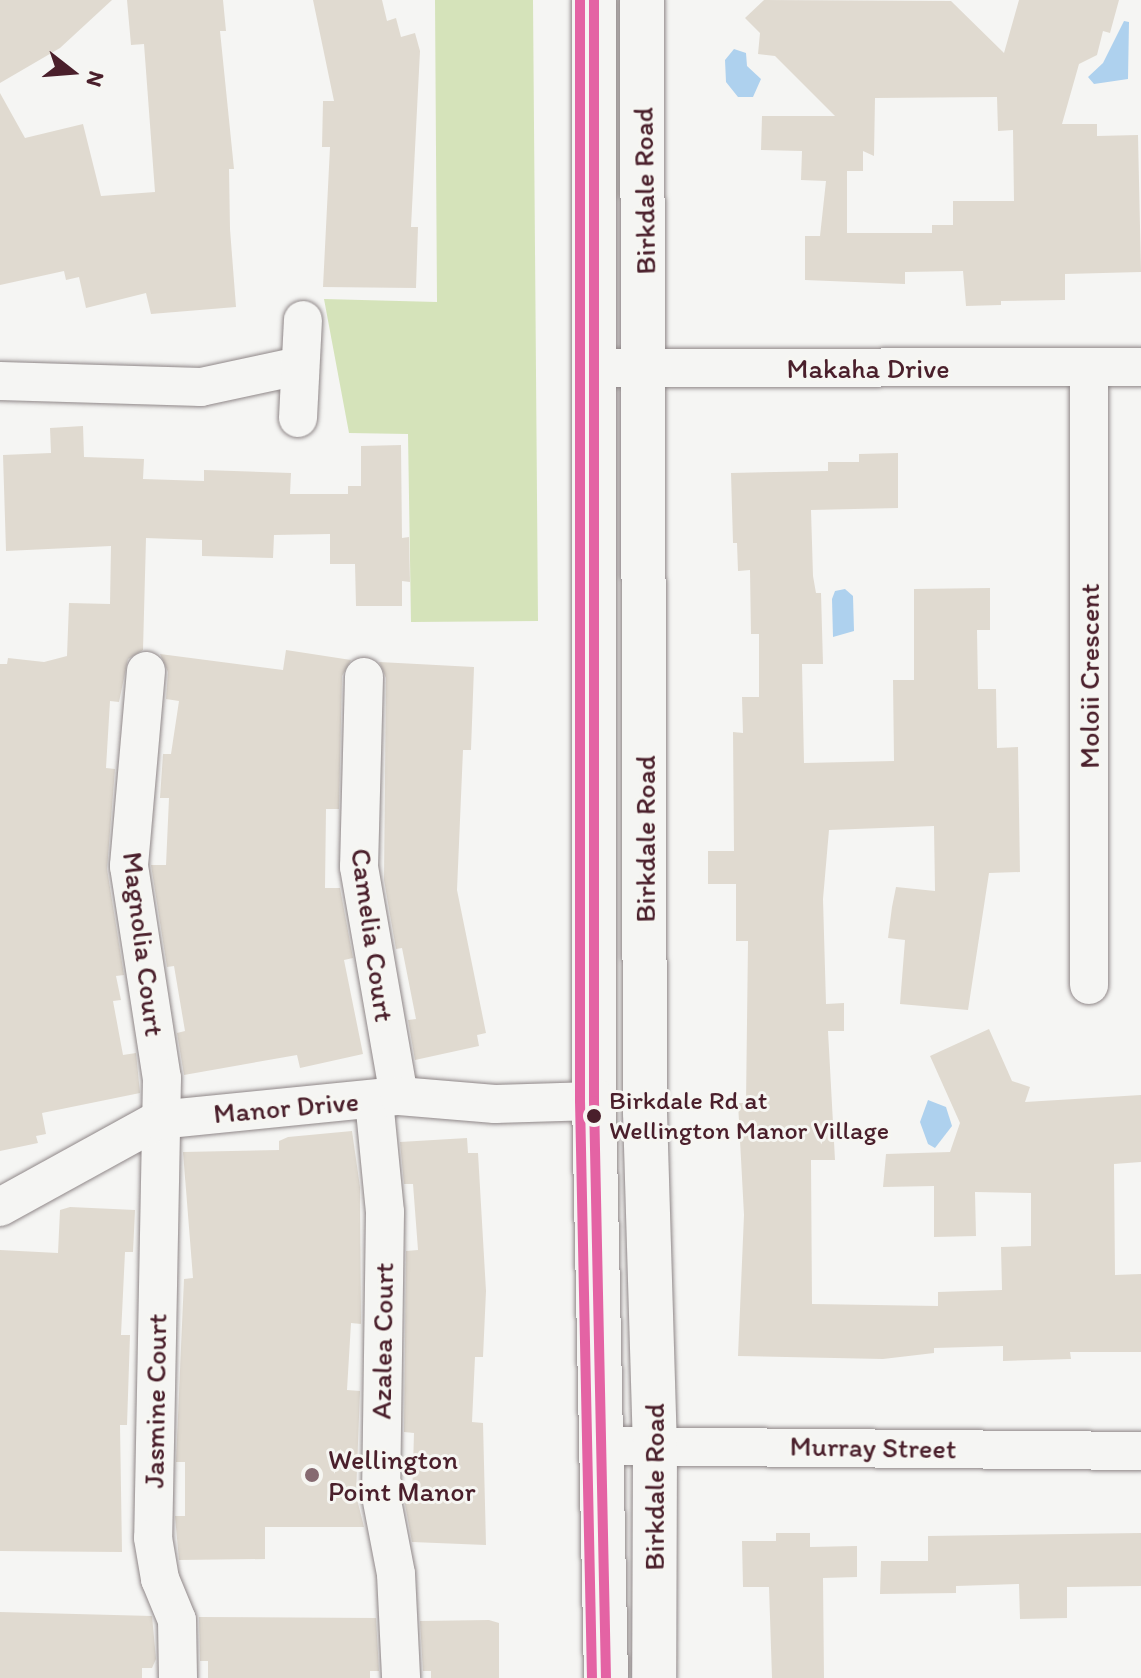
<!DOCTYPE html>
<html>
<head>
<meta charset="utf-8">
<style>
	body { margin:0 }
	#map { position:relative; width:1141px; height:1678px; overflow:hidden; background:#f5f5f3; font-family:Itim,sans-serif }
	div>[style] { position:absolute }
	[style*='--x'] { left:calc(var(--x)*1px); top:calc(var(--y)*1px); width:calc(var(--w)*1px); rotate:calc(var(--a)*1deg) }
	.green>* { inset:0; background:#d5e3ba }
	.water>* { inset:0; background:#aed1ee }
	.building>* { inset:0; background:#e0dad0 }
	.roads { filter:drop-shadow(0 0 2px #8f8788) drop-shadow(0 0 2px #8f8788) }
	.minor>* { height:38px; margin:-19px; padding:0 19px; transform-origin:19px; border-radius:19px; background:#f5f5f3 }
	.major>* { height:44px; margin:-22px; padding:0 22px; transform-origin:22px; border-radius:22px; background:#f5f5f3 }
	.bus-1>* { height:10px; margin:-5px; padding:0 5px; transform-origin:5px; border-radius:5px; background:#e463a4 }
	.bus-2>* { height:10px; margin:-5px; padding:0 5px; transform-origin:5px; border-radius:5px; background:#e463a4 }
	.dots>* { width:22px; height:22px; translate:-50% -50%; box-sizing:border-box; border:4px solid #f6f6f2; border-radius:50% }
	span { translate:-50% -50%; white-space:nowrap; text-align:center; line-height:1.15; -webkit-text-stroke:6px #f6f6f2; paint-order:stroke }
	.bus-label { font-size:26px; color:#4a1f2b }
	.left { translate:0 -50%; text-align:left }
	.street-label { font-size:28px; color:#4a1f2b }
	.poi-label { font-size:28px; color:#4a1f2b }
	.north { position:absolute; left:32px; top:32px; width:80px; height:80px; -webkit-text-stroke:6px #f6f6f2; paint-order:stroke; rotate:107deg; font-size:22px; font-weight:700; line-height:32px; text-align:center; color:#4a1f2b }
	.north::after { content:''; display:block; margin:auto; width:28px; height:36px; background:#4a1f2b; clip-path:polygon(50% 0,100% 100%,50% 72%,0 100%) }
</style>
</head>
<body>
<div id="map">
	<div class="green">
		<div style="clip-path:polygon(435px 0,533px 0,538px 621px,411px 622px,408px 434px,349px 433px,324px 299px,437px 302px)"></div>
	</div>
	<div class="water">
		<div style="clip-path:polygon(1124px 21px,1129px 22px,1128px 79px,1094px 84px,1088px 77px,1103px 63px)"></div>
		<div style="clip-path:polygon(734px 49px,746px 53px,747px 66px,761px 79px,753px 97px,738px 97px,726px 82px,725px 60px)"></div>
		<div style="clip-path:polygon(845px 589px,853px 596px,854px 631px,833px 637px,832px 599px,835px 591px)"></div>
		<div style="clip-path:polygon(928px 1100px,946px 1107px,952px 1126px,935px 1148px,928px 1144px,920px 1122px)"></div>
	</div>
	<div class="building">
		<div style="clip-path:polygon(0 0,112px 0,60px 48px,0 83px)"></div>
		<div style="clip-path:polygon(127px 0,223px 0,226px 31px,220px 31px,234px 169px,229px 169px,230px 229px,236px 307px,151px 314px,146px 293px,86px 308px,79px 277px,66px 280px,64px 271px,0 285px,0 93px,25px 138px,83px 124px,101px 196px,155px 192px,144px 44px,131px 45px)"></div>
		<div style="clip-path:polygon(313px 0,382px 0,387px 21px,396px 18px,401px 37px,415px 33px,420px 51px,411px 227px,418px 227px,416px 288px,323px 287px,330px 147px,322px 147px,323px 101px,334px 101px)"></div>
		<div style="clip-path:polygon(evenodd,764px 0,951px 1px,1004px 53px,1019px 0,1119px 0,1110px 33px,1103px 31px,1097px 55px,1079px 64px,1062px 124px,1097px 124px,1097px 136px,1138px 135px,1141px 272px,1065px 274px,1065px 300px,1001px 301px,1001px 305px,966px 306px,963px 271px,905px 272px,905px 284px,805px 280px,805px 236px,820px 236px,826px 181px,801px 180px,802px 151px,761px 150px,762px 116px,835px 116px,775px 56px,758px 54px,760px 33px,745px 18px,764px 0,997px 97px,998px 131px,1013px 130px,1014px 201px,953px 201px,953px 225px,932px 225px,932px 233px,847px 233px,847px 171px,863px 171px,863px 151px,874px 156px,875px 98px,997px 97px)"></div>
		<div style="clip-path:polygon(83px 426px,84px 457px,144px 459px,143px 479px,204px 481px,204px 470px,291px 473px,290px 494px,348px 494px,348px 486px,361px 486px,361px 446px,401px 445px,402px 538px,409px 537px,410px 582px,402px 581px,402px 606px,356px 606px,355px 564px,330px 564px,330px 534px,274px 535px,273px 558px,202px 556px,202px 540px,146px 538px,143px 650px,128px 659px,119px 702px,110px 701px,106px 768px,115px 769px,107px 869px,124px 975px,116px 976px,121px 1000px,113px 1001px,123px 1055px,136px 1053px,140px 1093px,42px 1113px,46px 1134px,36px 1136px,38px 1143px,0 1151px,0 664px,7px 664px,8px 658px,44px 662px,67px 656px,69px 603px,110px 604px,111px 546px,6px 551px,3px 455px,51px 453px,50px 428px)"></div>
		<div style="clip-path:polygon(898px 453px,898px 508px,811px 510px,813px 576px,816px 593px,821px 593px,823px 664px,802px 664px,804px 763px,894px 761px,893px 680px,914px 680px,914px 589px,990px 588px,990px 630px,977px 630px,978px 689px,996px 689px,997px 748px,1018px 747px,1020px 872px,989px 873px,968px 1010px,900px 1004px,905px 940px,888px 938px,892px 907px,896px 887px,935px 891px,934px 826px,829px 830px,823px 899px,826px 1004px,844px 1003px,844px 1031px,828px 1031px,835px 1160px,811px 1160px,812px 1304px,938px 1306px,938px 1292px,1002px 1290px,1001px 1247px,1031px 1246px,1031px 1193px,975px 1192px,976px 1236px,934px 1237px,934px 1186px,883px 1187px,886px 1154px,950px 1152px,960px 1123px,930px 1056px,989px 1029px,1012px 1081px,1030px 1087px,1025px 1102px,1141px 1095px,1141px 1162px,1114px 1164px,1115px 1275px,1141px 1274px,1141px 1352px,1070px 1352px,1071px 1359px,1003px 1361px,1003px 1346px,934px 1348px,934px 1353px,883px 1359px,738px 1356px,744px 1215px,738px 1103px,746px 1103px,748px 941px,736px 941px,736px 884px,708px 884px,708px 851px,734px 851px,733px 732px,743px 733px,742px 697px,759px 697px,759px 634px,751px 634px,750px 570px,738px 571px,737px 543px,733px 543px,731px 473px,828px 471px,828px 462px,859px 462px,859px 454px)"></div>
		<div style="clip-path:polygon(286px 650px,351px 660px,342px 676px,339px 809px,326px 809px,325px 888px,340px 888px,353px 958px,344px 960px,363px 1054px,300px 1068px,297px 1055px,184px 1075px,177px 1033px,185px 1031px,174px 966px,167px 967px,151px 865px,166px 865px,169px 798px,160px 798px,163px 754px,171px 754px,179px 701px,166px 699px,168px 672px,160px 654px,283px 670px)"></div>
		<div style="clip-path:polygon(379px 662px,474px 667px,471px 750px,463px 750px,457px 890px,486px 1033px,477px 1035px,479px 1046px,415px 1060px,408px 1020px,416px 1019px,402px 948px,396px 949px,384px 880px,386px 678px)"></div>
		<div style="clip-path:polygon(352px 1131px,360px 1187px,361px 1324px,351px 1323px,347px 1390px,360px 1391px,356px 1495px,364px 1527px,265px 1527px,265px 1559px,179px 1560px,175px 1516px,185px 1516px,185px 1462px,176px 1462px,184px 1279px,193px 1278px,183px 1152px,279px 1150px,279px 1141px,288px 1137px)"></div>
		<div style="clip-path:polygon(467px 1138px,468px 1153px,478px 1153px,486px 1291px,483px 1357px,475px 1357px,472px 1422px,483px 1423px,486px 1545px,412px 1542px,404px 1499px,412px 1499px,414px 1433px,404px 1432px,406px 1251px,418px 1250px,413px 1184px,404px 1184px,400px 1142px)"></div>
		<div style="clip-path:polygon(70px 1207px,135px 1210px,133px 1252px,125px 1252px,121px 1335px,130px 1335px,127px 1425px,120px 1425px,122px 1552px,0 1551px,0 1250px,58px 1253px,60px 1210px)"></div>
		<div style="clip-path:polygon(776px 1533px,810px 1533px,810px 1547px,857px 1546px,857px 1577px,823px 1578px,824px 1678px,772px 1678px,769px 1587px,743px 1587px,742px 1541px,776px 1541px)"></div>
		<div style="clip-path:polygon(1141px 1533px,1141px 1586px,1067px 1587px,1067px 1618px,1020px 1619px,1019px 1584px,956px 1586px,956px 1593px,880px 1594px,881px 1561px,928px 1561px,928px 1536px)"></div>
		<div style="clip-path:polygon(0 1612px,152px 1616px,156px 1659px,152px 1668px,142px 1668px,142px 1678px,0 1678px)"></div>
		<div style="clip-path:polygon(199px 1617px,376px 1618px,379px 1671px,370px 1671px,370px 1678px,208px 1678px,208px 1661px,200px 1661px)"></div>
		<div style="clip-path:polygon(489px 1620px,499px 1623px,499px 1678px,431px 1678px,431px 1671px,423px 1671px,420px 1621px)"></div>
	</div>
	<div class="roads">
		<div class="minor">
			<div style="--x:1089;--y:367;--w:618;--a:90"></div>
			<div style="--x:595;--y:368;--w:546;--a:-0.1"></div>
			<div style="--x:0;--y:381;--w:201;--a:1.7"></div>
			<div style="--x:201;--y:387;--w:100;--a:-12.1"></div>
			<div style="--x:298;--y:418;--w:98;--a:-87.1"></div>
			<div style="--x:146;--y:671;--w:196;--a:95"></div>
			<div style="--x:129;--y:866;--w:215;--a:81.2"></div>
			<div style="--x:162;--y:1078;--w:460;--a:91.1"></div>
			<div style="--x:153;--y:1538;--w:42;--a:80.3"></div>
			<div style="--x:160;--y:1579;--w:44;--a:67.5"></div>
			<div style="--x:177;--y:1620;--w:58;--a:89"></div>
			<div style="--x:364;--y:677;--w:190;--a:91.5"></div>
			<div style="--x:359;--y:867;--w:232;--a:80.1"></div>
			<div style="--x:374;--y:1100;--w:113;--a:84.4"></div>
			<div style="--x:385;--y:1212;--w:284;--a:90.8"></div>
			<div style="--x:381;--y:1496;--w:79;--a:79.1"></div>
			<div style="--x:396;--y:1574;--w:104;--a:87.2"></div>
			<div style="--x:0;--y:1207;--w:180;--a:-28.8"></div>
			<div style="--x:158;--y:1120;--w:242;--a:-5.7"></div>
			<div style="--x:399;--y:1096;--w:96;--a:4.8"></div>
			<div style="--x:495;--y:1104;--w:99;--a:-1.7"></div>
			<div style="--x:604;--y:1446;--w:537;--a:0.53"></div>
		</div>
		<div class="major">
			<div style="--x:594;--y:0;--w:1101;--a:90"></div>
			<div style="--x:594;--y:1101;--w:577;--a:88.81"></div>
			<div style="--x:642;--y:0;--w:1112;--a:89.85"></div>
			<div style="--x:645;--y:1112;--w:332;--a:88.3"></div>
			<div style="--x:655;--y:1444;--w:234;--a:90.2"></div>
		</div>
	</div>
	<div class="bus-1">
		<div style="--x:594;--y:0;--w:1101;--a:90"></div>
		<div style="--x:594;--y:1101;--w:577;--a:88.81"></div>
	</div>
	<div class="bus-2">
		<div style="--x:580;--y:0;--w:1101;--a:90"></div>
		<div style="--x:580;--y:1101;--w:577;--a:88.81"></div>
	</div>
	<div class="dots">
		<div style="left:594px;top:1116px;background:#4a1f2b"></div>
		<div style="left:312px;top:1475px;background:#866a71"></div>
	</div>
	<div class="bus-label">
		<span class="left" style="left:609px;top:1116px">Birkdale Rd at<br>Wellington Manor Village</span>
	</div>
	<div class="street-label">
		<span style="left:644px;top:191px;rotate:-91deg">Birkdale Road</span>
		<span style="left:868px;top:368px">Makaha Drive</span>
		<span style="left:1089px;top:676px;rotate:-90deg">Moloii Crescent</span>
		<span style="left:645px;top:839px;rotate:-90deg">Birkdale Road</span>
		<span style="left:373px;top:935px;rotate:82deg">Camelia Court</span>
		<span style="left:144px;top:944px;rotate:83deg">Magnolia Court</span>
		<span style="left:286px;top:1107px;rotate:-5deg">Manor Drive</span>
		<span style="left:382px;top:1341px;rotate:-89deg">Azalea Court</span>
		<span style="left:155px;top:1401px;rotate:-89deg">Jasmine Court</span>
		<span style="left:873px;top:1447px;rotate:1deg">Murray Street</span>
		<span style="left:654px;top:1487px;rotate:-90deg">Birkdale Road</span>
	</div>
	<div class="poi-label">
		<span class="left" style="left:328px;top:1475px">Wellington<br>Point Manor</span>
	</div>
	<div class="north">N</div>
</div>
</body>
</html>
